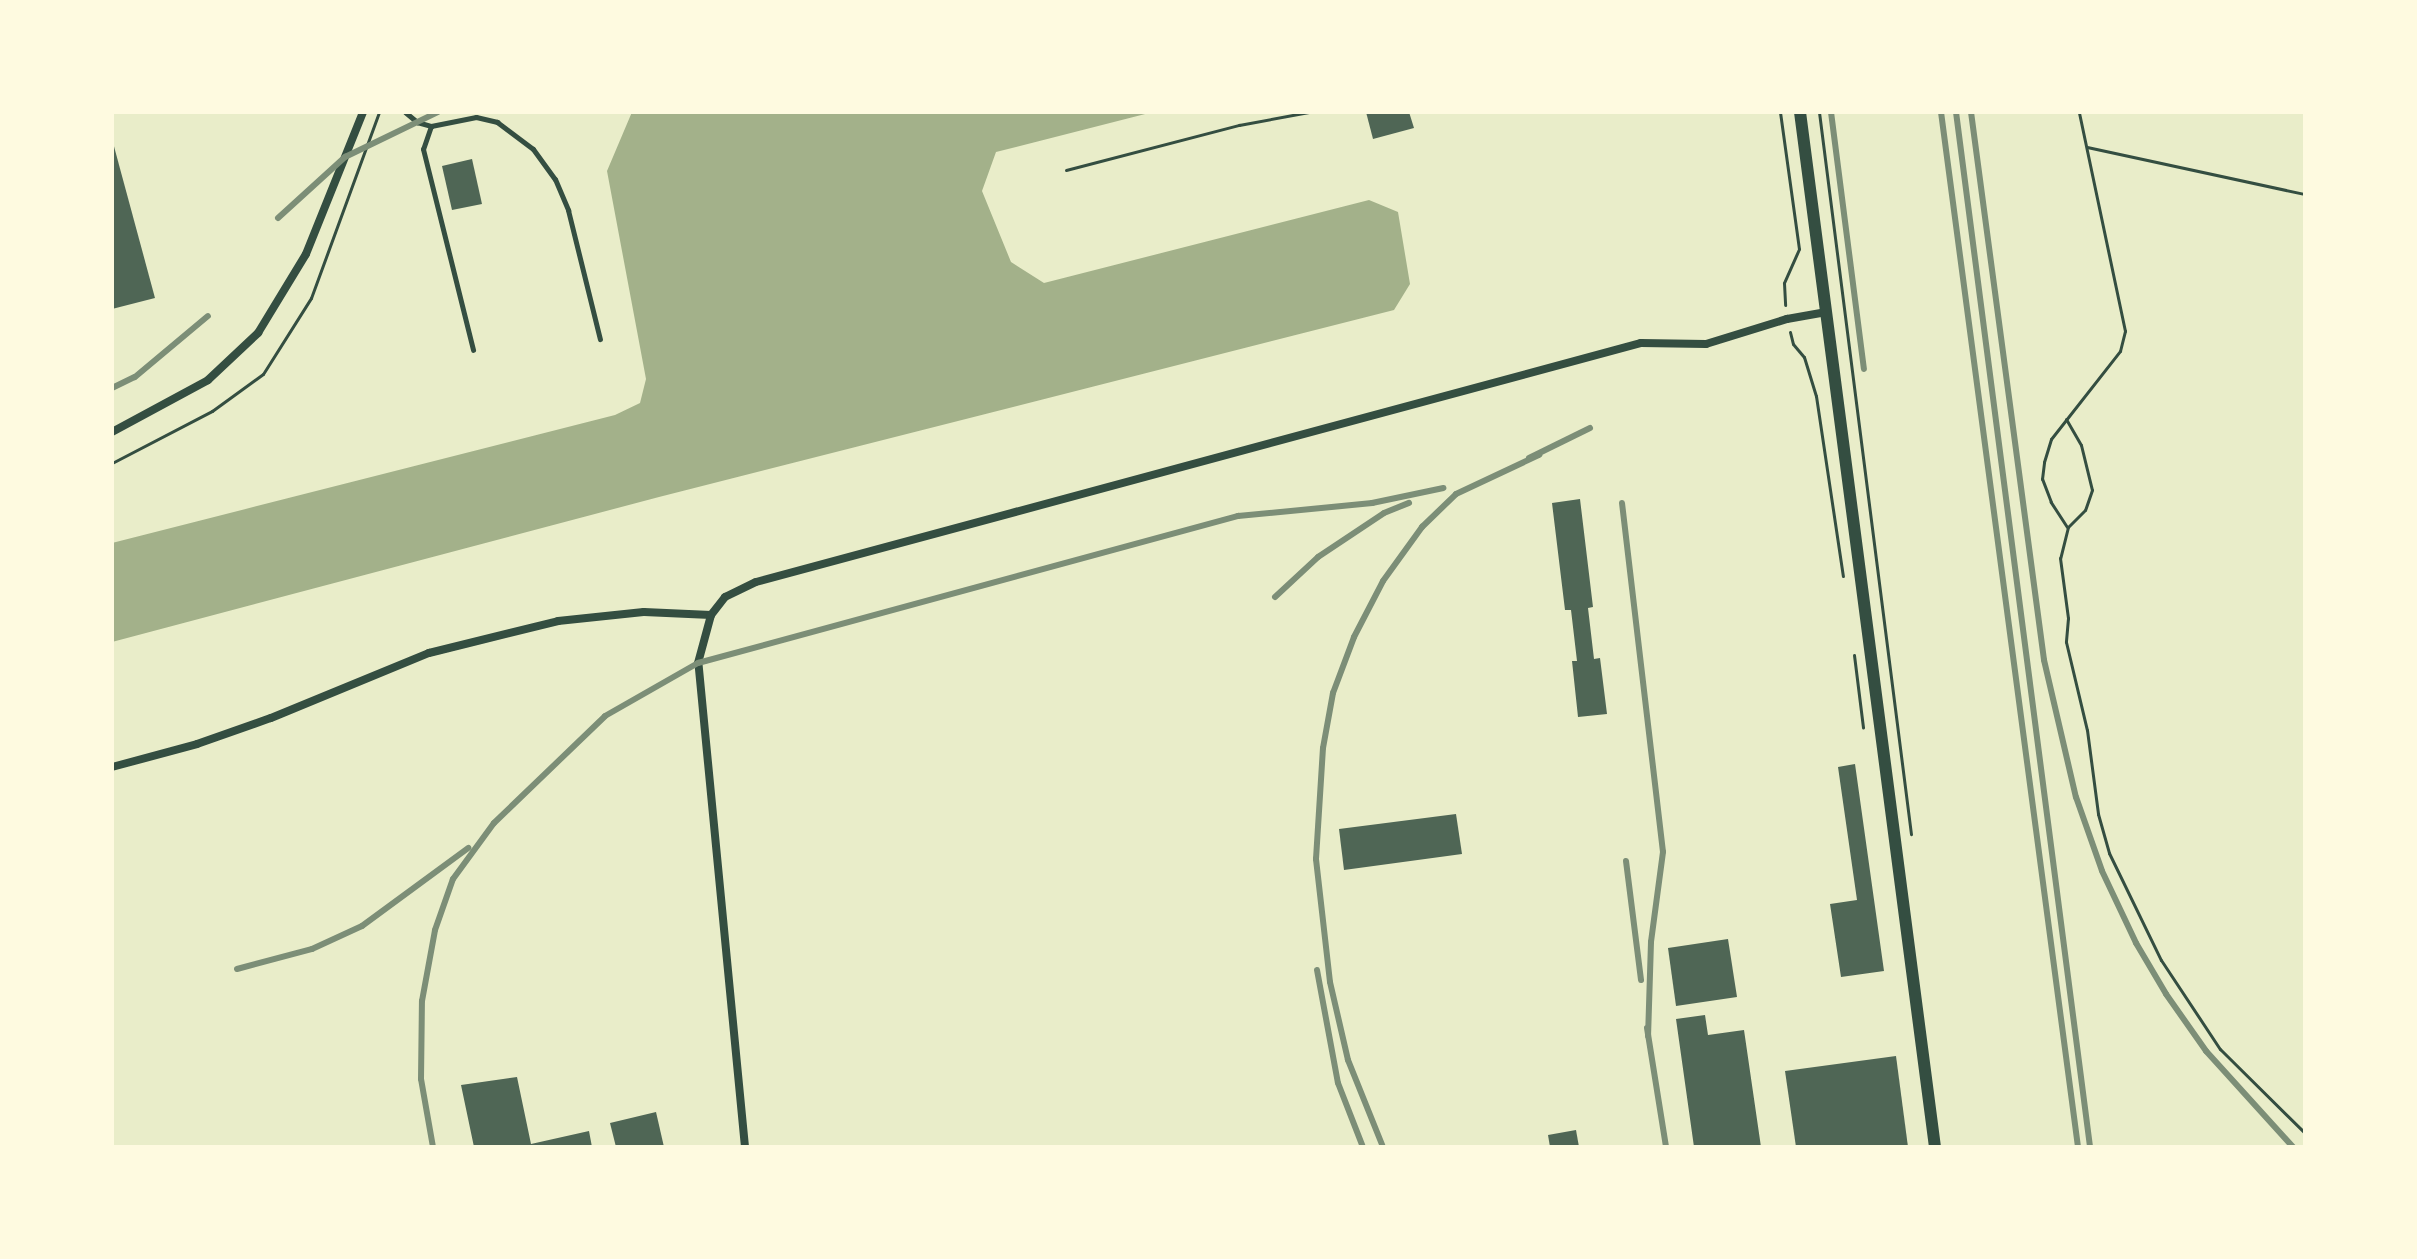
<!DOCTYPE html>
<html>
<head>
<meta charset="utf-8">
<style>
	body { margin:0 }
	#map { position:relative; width:2417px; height:1259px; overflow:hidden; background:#e9edc9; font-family:"IBM Plex Sans",sans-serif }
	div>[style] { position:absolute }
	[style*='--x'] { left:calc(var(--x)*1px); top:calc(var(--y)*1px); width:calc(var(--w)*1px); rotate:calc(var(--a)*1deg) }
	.water>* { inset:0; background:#a3b18a }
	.building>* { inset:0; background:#4f6655 }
	.path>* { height:3px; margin:-1.5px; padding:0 1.5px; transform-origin:1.5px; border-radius:1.5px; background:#344e41 }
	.service>* { height:5px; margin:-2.5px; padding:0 2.5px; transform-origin:2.5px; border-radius:2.5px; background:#344e41 }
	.minor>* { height:8px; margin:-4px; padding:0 4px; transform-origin:4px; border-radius:4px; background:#344e41 }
	.tertiary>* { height:12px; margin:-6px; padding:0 6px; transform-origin:6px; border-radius:6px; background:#344e41 }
	.rail>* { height:6px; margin:-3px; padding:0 3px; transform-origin:3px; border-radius:3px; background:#7c8e77 }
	span { translate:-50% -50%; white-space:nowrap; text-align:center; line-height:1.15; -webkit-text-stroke:7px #fefae0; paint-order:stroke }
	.frame { position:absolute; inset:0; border:114px solid #fefae0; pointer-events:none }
</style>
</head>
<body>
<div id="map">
	<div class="water">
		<div style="clip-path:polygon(632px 112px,1153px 112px,996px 152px,982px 191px,1011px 262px,1044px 283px,1369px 200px,1398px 212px,1410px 284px,1394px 310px,659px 497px,112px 642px,112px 543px,615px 415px,640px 403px,646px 379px,607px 171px)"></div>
	</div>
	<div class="building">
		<div style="clip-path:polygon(1366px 112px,1409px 112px,1414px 128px,1373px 139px)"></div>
		<div style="clip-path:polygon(112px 139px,155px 298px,112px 309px)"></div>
		<div style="clip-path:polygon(472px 159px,482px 204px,452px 210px,442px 166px)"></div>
		<div style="clip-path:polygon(1580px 499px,1593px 607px,1588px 608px,1594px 659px,1600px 658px,1607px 714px,1578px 717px,1572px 661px,1577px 661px,1571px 610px,1565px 610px,1552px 503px)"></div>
		<div style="clip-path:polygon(1855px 764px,1884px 971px,1841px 977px,1830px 904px,1857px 900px,1838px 767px)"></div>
		<div style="clip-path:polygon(1456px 814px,1462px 854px,1344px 870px,1339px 829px)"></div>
		<div style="clip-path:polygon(1728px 939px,1737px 997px,1676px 1006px,1668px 948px)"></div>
		<div style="clip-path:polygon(1705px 1015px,1708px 1035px,1744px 1030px,1761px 1147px,1694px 1147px,1676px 1019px)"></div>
		<div style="clip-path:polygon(1896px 1056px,1908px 1147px,1796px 1147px,1785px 1071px)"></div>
		<div style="clip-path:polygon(517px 1077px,531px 1144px,589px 1131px,592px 1147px,474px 1147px,461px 1085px)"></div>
		<div style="clip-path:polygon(656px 1112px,664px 1147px,616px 1147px,610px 1123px)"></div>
		<div style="clip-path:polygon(1576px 1130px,1579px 1147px,1550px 1147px,1548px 1135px)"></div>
	</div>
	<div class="path">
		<div style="--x:1780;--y:112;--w:138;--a:82.1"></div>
		<div style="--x:1799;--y:249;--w:37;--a:114"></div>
		<div style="--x:1784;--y:283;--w:22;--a:87"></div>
		<div style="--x:1819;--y:112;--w:728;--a:82.74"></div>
		<div style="--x:2087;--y:147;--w:223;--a:12.2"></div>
		<div style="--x:1066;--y:170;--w:179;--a:-14.6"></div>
		<div style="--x:1239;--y:125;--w:71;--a:-10.5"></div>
		<div style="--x:1790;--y:332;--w:12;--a:76"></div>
		<div style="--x:1793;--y:344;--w:17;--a:50"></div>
		<div style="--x:1804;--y:357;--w:41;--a:72.9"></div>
		<div style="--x:1816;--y:396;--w:182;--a:81.5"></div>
		<div style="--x:2066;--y:419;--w:30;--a:60"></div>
		<div style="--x:2081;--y:445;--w:46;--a:76.3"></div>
		<div style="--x:2092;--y:490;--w:21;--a:109"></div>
		<div style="--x:2085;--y:510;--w:24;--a:135"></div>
		<div style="--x:2068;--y:527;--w:32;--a:104"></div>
		<div style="--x:2060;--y:558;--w:61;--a:82.4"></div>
		<div style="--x:2068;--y:618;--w:24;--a:95"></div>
		<div style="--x:2066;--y:642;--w:90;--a:76.6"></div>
		<div style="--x:2087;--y:730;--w:85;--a:82.5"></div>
		<div style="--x:2098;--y:814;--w:41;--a:74.2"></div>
		<div style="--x:2109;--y:853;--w:119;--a:64.1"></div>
		<div style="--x:2161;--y:960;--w:107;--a:56.5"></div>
		<div style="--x:2220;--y:1049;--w:120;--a:44.7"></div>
		<div style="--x:112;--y:463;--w:113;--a:-27.5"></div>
		<div style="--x:212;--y:411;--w:63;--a:-36"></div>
		<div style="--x:263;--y:374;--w:90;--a:-57.7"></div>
		<div style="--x:311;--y:298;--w:198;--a:-69.9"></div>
		<div style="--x:2067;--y:527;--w:30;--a:-123"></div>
		<div style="--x:2051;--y:502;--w:25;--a:-111"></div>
		<div style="--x:2042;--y:479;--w:17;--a:-83"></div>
		<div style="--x:2044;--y:462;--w:24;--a:-73"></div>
		<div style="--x:2051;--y:439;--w:112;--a:-51.9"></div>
		<div style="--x:2120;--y:351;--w:21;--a:-76"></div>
		<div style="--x:2125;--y:331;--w:224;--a:-101.9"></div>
		<div style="--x:1854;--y:655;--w:73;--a:82.9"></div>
	</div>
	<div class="service">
		<div style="--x:405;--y:112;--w:16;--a:40"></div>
		<div style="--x:417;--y:122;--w:15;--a:16"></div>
		<div style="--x:431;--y:126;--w:46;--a:-11.3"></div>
		<div style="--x:476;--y:117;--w:22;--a:13"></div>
		<div style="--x:497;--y:122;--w:45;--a:36.9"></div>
		<div style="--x:533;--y:149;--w:37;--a:54"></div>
		<div style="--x:555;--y:179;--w:34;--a:67"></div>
		<div style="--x:568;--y:210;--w:133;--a:76.1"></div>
		<div style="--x:431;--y:126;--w:24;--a:109"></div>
		<div style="--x:423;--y:149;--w:207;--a:76"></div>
	</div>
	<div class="minor">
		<div style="--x:112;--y:432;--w:109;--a:-28.4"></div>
		<div style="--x:208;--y:380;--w:69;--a:-43.2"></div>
		<div style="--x:258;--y:333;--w:92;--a:-58.7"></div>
		<div style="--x:306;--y:254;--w:153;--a:-68.1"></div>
		<div style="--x:112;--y:767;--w:88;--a:-15.1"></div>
		<div style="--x:197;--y:744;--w:78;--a:-19.4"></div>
		<div style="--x:271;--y:718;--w:171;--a:-22.4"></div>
		<div style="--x:429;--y:653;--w:133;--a:-13.9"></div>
		<div style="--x:558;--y:621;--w:86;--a:-6"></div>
		<div style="--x:644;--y:612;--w:67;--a:2.6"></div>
		<div style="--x:745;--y:1147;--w:486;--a:-95.5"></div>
		<div style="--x:698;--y:663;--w:50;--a:-74.8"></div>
		<div style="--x:711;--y:615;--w:23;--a:-52"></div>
		<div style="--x:725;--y:597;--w:34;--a:-26"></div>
		<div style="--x:756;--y:582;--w:917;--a:-15.11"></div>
		<div style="--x:1641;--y:343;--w:65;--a:0.9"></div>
		<div style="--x:1706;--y:344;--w:85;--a:-17.2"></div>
		<div style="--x:1787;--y:319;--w:40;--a:-10"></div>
	</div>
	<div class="tertiary">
		<div style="--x:1800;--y:112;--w:1044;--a:82.57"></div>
	</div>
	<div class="rail">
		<div style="--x:1831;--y:112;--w:259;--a:82.7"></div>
		<div style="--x:1941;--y:112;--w:1044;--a:82.46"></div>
		<div style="--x:1956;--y:112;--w:1044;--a:82.62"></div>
		<div style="--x:1971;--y:112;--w:553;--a:82.41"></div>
		<div style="--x:2044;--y:660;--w:141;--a:76.9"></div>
		<div style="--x:2076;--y:797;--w:78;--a:70.6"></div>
		<div style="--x:2102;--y:871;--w:80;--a:64.7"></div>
		<div style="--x:2136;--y:943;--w:59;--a:59.5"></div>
		<div style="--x:2166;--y:994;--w:70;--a:54.9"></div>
		<div style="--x:2206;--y:1051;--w:130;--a:47.8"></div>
		<div style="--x:278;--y:218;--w:91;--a:-42.3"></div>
		<div style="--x:345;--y:157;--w:103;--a:-25.8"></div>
		<div style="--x:112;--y:388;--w:25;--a:-26"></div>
		<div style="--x:135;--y:377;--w:95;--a:-39.9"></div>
		<div style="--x:1529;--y:458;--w:68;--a:-26.2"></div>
		<div style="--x:1622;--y:503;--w:351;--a:83.3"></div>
		<div style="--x:1663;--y:852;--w:91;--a:97.6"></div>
		<div style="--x:1651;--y:942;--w:94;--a:91.8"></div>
		<div style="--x:1275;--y:597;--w:59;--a:-42.9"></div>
		<div style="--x:1318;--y:557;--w:79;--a:-33.7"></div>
		<div style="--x:1384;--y:513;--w:27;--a:-22"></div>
		<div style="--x:1626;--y:861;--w:120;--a:82.8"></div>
		<div style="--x:237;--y:969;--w:78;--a:-14.9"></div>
		<div style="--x:312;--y:949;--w:55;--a:-24.7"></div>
		<div style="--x:362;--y:926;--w:132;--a:-36.3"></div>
		<div style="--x:1317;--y:970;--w:115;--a:79.5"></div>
		<div style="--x:1338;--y:1083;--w:69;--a:68.7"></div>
		<div style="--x:1647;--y:1028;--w:121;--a:80.9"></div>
		<div style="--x:433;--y:1147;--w:69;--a:-100"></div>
		<div style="--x:421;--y:1079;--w:78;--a:-89.3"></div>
		<div style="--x:422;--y:1001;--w:72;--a:-79.6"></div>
		<div style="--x:435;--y:930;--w:54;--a:-70.6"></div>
		<div style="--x:453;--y:879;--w:69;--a:-53.8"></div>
		<div style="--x:494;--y:823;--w:154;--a:-43.9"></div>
		<div style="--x:605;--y:716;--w:107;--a:-29.7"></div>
		<div style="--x:698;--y:663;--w:560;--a:-15.23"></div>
		<div style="--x:1238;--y:516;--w:135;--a:-5.5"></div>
		<div style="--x:1372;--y:503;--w:73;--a:-11.9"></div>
		<div style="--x:1383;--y:1147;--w:94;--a:-111.9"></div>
		<div style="--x:1348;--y:1060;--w:80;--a:-103"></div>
		<div style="--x:1330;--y:982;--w:124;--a:-96.5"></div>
		<div style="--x:1316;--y:859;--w:111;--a:-86.4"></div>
		<div style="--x:1323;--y:748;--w:56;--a:-79.7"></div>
		<div style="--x:1333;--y:693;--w:60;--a:-69.4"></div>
		<div style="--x:1354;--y:637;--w:63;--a:-62.6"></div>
		<div style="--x:1383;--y:581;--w:67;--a:-54.2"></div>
		<div style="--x:1422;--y:527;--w:47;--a:-44.1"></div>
		<div style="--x:1456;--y:494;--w:92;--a:-25.2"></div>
	</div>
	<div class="frame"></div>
</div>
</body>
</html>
